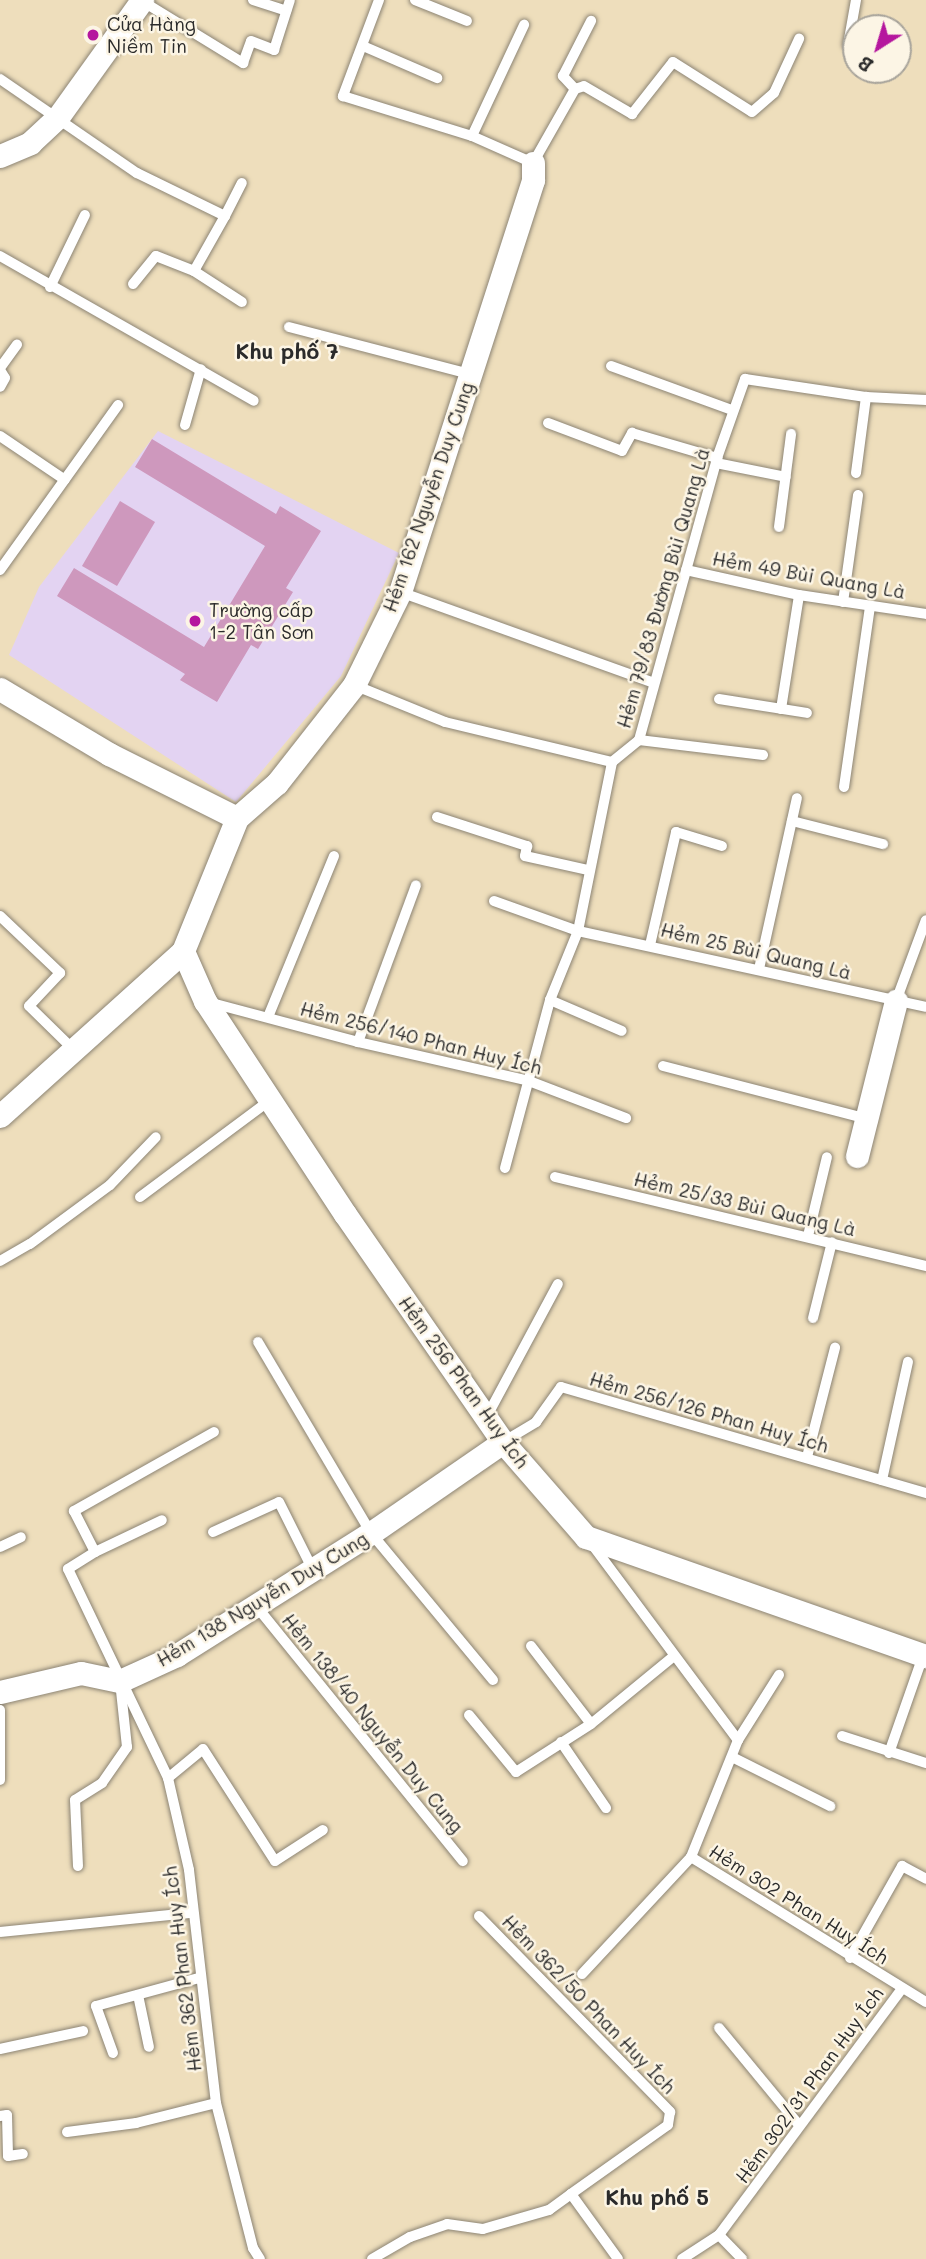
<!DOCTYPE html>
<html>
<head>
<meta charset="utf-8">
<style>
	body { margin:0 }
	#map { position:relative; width:926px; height:2259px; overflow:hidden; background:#eedebc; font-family:Mali,sans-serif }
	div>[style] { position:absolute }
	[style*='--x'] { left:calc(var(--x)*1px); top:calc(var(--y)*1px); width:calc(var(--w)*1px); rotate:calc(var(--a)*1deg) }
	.built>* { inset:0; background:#e3d3f2 }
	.building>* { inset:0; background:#ce98bd }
	.roads { filter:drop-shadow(0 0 2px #8c8474) drop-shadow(0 0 2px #8c8474) }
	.lane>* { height:10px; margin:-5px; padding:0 5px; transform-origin:5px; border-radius:5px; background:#fff }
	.street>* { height:23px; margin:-11.5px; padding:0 11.5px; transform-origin:11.5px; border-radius:11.5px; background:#fff }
	.dots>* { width:19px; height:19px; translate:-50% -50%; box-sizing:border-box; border:4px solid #fcf5e5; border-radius:50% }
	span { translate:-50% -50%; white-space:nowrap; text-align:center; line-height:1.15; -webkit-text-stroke:5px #fcf5e5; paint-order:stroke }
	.poi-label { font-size:19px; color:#2b2b2b }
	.left { translate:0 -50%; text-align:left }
	.street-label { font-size:19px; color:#2b2b2b }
	.neighbourhood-label { font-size:21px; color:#2b2b2b; font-weight:700 }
	.north { position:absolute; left:842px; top:14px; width:70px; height:70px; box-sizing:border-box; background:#fcf5e5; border:2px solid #a8a49b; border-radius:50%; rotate:217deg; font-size:19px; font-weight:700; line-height:28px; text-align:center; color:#2b2b2b }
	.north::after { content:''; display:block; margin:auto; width:24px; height:32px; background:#b5179e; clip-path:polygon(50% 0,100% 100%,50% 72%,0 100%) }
</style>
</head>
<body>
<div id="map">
	<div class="built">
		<div style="clip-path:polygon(158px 431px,399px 553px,341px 676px,236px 802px,9px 655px,39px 587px)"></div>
	</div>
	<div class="building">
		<div style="clip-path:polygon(152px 439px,276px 514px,280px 506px,321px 531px,286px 588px,293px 592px,258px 649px,251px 645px,217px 702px,180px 680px,185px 674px,57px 596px,74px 568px,204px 647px,265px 546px,135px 467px)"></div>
		<div style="clip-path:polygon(120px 501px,155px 522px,117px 586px,82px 566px)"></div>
	</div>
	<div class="roads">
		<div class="lane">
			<div style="--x:253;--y:0;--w:35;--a:18"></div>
			<div style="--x:379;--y:0;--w:103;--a:110.6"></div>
			<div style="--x:343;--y:96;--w:135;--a:17.2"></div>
			<div style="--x:472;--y:136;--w:67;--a:23.9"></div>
			<div style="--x:533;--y:163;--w:85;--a:-60.4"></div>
			<div style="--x:415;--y:0;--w:56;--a:22"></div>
			<div style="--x:142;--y:1;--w:119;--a:31.5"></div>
			<div style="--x:243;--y:63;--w:23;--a:-70"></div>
			<div style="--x:251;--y:41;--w:25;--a:21"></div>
			<div style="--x:274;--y:50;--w:52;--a:-72.3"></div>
			<div style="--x:848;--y:45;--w:46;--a:-79.9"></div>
			<div style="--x:363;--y:46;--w:81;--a:23.4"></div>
			<div style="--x:0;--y:79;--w:166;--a:34.5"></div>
			<div style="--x:137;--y:173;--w:98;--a:26"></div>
			<div style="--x:225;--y:216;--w:63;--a:119.4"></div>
			<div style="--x:575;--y:89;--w:9;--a:-18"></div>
			<div style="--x:584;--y:86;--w:56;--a:30.3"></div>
			<div style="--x:632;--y:114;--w:66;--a:-51.7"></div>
			<div style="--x:673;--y:62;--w:93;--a:32.3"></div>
			<div style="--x:752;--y:112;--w:29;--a:-41"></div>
			<div style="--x:774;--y:93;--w:60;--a:-65.2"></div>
			<div style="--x:575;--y:89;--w:18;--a:-133"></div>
			<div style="--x:563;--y:76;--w:62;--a:-63"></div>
			<div style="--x:472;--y:136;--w:123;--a:-64.9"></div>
			<div style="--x:225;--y:216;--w:37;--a:-63"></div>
			<div style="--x:0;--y:256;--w:292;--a:29.7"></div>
			<div style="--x:133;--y:284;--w:36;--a:-51"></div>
			<div style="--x:156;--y:256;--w:41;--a:21.5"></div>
			<div style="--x:194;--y:271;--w:57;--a:32.9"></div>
			<div style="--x:50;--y:287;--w:80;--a:-64.1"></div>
			<div style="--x:289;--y:327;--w:187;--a:14.6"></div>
			<div style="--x:611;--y:366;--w:129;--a:20"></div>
			<div style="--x:0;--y:368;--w:29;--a:-54"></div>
			<div style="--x:0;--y:370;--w:9;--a:58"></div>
			<div style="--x:5;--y:378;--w:10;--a:119"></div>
			<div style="--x:548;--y:423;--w:79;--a:20.7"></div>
			<div style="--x:622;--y:451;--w:21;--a:-61"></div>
			<div style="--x:632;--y:433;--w:89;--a:16.4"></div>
			<div style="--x:185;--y:425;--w:58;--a:-74.1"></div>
			<div style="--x:0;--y:436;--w:78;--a:34.1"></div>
			<div style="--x:716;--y:463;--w:71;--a:11.3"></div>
			<div style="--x:856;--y:473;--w:77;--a:-82.5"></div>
			<div style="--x:779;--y:527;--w:94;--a:-82.6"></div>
			<div style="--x:0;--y:570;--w:203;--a:-54.4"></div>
			<div style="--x:686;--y:570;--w:116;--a:12.5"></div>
			<div style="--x:799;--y:595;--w:128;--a:8.5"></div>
			<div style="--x:400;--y:592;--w:268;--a:19.7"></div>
			<div style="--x:843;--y:602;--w:108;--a:-82"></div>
			<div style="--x:354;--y:685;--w:98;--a:22.1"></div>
			<div style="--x:445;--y:722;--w:172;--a:13.5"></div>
			<div style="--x:719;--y:699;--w:89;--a:9"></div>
			<div style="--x:781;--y:709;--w:115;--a:-81"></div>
			<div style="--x:639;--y:740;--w:125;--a:6.9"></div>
			<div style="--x:844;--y:787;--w:183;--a:-81.8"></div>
			<div style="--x:437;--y:817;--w:95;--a:17.9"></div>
			<div style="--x:527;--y:846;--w:10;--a:101"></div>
			<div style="--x:525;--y:856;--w:65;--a:12.5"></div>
			<div style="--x:792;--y:821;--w:94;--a:14.2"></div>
			<div style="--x:494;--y:901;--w:89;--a:19.7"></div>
			<div style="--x:578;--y:931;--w:356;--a:12.3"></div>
			<div style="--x:0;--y:916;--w:83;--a:43.5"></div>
			<div style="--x:60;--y:973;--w:45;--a:133.2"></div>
			<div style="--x:29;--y:1006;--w:64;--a:44.4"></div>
			<div style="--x:650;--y:945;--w:116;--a:-77"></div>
			<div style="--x:676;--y:832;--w:48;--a:16.9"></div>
			<div style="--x:759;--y:969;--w:175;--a:-77.5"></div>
			<div style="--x:550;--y:1000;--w:78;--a:23.3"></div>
			<div style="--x:896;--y:1001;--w:86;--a:-69.7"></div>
			<div style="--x:208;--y:1002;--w:155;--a:14.9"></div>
			<div style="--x:358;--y:1042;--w:175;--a:12.8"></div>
			<div style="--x:529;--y:1081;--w:104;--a:20.9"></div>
			<div style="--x:268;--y:1017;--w:174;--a:-67.7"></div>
			<div style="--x:358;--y:1042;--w:167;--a:-69.7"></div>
			<div style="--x:663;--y:1066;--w:212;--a:14.5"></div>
			<div style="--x:505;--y:1168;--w:174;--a:-75"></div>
			<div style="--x:550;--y:1000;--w:74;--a:-67.9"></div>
			<div style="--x:578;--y:931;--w:172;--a:-78.6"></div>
			<div style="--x:612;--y:762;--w:35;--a:-39"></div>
			<div style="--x:639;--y:740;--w:293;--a:-74.5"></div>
			<div style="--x:717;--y:458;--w:84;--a:-70.5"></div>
			<div style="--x:745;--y:379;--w:122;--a:8.5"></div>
			<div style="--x:866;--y:397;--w:60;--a:2.9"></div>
			<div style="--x:555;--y:1177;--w:382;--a:13.5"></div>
			<div style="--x:140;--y:1197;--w:162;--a:-36.7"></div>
			<div style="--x:808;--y:1236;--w:81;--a:-76.5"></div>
			<div style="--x:0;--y:1261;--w:34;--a:-30"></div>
			<div style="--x:30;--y:1244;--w:99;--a:-36.4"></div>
			<div style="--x:110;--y:1185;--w:66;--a:-46.2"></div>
			<div style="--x:813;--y:1318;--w:78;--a:-76"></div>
			<div style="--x:258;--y:1342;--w:222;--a:59.4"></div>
			<div style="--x:371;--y:1533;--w:191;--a:50.3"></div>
			<div style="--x:486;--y:1418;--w:152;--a:-61.8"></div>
			<div style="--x:214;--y:1432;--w:161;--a:150.6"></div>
			<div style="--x:74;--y:1511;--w:46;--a:62.9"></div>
			<div style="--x:95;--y:1552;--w:32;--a:148"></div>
			<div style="--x:68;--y:1569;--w:232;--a:64.4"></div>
			<div style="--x:168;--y:1778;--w:94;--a:77.1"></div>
			<div style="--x:189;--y:1870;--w:235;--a:83.4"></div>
			<div style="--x:216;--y:2103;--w:150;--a:75.7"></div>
			<div style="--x:253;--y:2248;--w:13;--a:58"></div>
			<div style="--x:503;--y:1442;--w:39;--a:-31"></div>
			<div style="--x:536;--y:1422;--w:43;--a:-54.5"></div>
			<div style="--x:561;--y:1387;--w:380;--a:16.2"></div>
			<div style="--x:807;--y:1457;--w:113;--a:-75.6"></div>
			<div style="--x:882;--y:1480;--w:121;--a:-77.6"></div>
			<div style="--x:213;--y:1532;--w:72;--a:-24.4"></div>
			<div style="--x:279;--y:1502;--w:74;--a:63.4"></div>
			<div style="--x:591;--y:1543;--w:246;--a:53.3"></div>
			<div style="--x:738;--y:1740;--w:126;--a:111.9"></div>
			<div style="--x:691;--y:1857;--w:276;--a:31.7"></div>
			<div style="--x:0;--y:1547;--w:23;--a:-25"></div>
			<div style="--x:95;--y:1552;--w:74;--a:-25.5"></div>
			<div style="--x:257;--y:1607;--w:327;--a:51"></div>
			<div style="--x:531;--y:1646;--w:98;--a:52.4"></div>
			<div style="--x:0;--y:1710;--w:70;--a:90"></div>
			<div style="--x:469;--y:1715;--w:74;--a:50.5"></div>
			<div style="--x:516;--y:1772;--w:89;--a:-32.6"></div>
			<div style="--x:591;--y:1724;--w:107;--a:-39.3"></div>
			<div style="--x:842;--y:1736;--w:88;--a:17.8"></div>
			<div style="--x:738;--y:1740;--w:77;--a:-57.8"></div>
			<div style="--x:561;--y:1742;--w:80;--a:55.7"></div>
			<div style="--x:889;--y:1753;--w:103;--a:-70.7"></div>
			<div style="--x:732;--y:1757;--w:110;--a:26.6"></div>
			<div style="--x:168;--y:1778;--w:45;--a:-39.6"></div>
			<div style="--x:203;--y:1749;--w:133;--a:57.3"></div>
			<div style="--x:275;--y:1861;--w:57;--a:-32.9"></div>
			<div style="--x:78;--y:1866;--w:66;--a:-92.6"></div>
			<div style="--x:75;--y:1800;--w:32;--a:-32"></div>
			<div style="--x:102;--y:1783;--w:44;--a:-55.2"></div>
			<div style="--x:127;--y:1747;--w:56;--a:-96.1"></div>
			<div style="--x:479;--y:1916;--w:274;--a:45.7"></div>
			<div style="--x:670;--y:2112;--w:13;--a:99"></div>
			<div style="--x:668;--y:2125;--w:119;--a:144.6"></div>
			<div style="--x:0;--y:1932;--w:193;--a:-5.7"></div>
			<div style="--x:850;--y:1958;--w:106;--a:-60.5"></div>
			<div style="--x:902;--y:1866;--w:27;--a:28"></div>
			<div style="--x:582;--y:1974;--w:160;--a:-47"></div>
			<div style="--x:138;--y:1995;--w:53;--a:78.1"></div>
			<div style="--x:719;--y:2028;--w:124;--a:50.5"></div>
			<div style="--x:0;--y:2049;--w:85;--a:-12.2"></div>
			<div style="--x:113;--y:2053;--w:50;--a:-109.9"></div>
			<div style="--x:96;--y:2006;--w:107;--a:-15.2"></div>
			<div style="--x:0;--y:2116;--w:7;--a:-8"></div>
			<div style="--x:7;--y:2115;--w:41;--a:88.6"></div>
			<div style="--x:8;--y:2156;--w:15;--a:-8"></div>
			<div style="--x:67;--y:2132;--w:70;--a:-7.4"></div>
			<div style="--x:136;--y:2123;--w:82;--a:-14"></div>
			<div style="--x:719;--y:2235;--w:33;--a:46"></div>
			<div style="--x:372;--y:2259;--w:44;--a:-30.1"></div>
			<div style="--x:410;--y:2237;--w:39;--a:-19"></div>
			<div style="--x:447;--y:2224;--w:36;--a:8"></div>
			<div style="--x:483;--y:2229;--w:69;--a:-16.1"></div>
			<div style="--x:549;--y:2210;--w:27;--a:-36"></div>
			<div style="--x:571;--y:2194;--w:80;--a:54.1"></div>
			<div style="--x:682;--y:2259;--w:44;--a:-33"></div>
			<div style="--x:719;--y:2235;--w:307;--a:-53.4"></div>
		</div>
		<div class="street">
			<div style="--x:0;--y:156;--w:33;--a:-23"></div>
			<div style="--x:30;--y:143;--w:38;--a:-43"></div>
			<div style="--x:58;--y:117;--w:144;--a:-54.3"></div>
			<div style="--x:0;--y:689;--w:127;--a:30.8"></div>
			<div style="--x:109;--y:754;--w:143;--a:26.6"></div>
			<div style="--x:183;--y:951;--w:55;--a:66.3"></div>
			<div style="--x:205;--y:1001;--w:255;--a:56.7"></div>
			<div style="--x:345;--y:1214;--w:277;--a:55.3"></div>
			<div style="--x:503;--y:1442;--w:126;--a:48.9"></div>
			<div style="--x:586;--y:1537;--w:360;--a:19.3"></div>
			<div style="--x:0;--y:1116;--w:246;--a:-42"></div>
			<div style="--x:183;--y:951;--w:144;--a:-67.9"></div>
			<div style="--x:237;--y:818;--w:53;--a:-41.2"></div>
			<div style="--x:277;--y:783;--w:125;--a:-51.8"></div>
			<div style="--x:354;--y:685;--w:104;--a:-63.7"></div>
			<div style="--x:400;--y:592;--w:433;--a:-72.1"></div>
			<div style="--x:533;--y:180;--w:17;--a:-90"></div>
			<div style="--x:857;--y:1156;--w:160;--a:-75.9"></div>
			<div style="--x:0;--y:1692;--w:83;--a:-13.2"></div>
			<div style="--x:81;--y:1673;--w:40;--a:12"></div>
			<div style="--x:120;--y:1681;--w:63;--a:-24.5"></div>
			<div style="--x:177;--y:1655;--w:229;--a:-32.2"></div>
			<div style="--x:371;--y:1533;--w:160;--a:-34.6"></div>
		</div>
	</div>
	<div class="dots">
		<div style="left:93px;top:35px;background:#b5179e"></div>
		<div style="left:195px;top:621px;background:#b5179e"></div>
	</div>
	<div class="poi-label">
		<span class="left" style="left:107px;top:35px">Cửa Hàng<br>Niềm Tin</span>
		<span class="left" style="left:209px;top:621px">Trường cấp<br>1-2 Tân Sơn</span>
	</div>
	<div class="street-label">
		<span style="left:428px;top:497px;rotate:-71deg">Hẻm 162 Nguyễn Duy Cung</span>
		<span style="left:809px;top:575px;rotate:10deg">Hẻm 49 Bùi Quang Là</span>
		<span style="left:663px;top:588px;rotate:-74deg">Hẻm 79/83 Đường Bùi Quang Là</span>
		<span style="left:756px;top:951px;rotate:13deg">Hẻm 25 Bùi Quang Là</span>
		<span style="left:421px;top:1038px;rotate:14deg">Hẻm 256/140 Phan Huy Ích</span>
		<span style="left:745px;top:1204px;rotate:13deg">Hẻm 25/33 Bùi Quang Là</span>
		<span style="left:464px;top:1382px;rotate:54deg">Hẻm 256 Phan Huy Ích</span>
		<span style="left:709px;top:1412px;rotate:16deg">Hẻm 256/126 Phan Huy Ích</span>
		<span style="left:262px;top:1599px;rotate:-31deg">Hẻm 138 Nguyễn Duy Cung</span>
		<span style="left:373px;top:1723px;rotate:51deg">Hẻm 138/40 Nguyễn Duy Cung</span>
		<span style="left:799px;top:1904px;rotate:32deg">Hẻm 302 Phan Huy Ích</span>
		<span style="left:182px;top:1969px;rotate:-97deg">Hẻm 362 Phan Huy Ích</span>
		<span style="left:589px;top:2004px;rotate:46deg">Hẻm 362/50 Phan Huy Ích</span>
		<span style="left:809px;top:2085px;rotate:-54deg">Hẻm 302/31 Phan Huy Ích</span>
	</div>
	<div class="neighbourhood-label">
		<span style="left:287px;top:351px">Khu phố 7</span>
		<span style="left:657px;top:2197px">Khu phố 5</span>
	</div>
	<div class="north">B</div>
</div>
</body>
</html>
